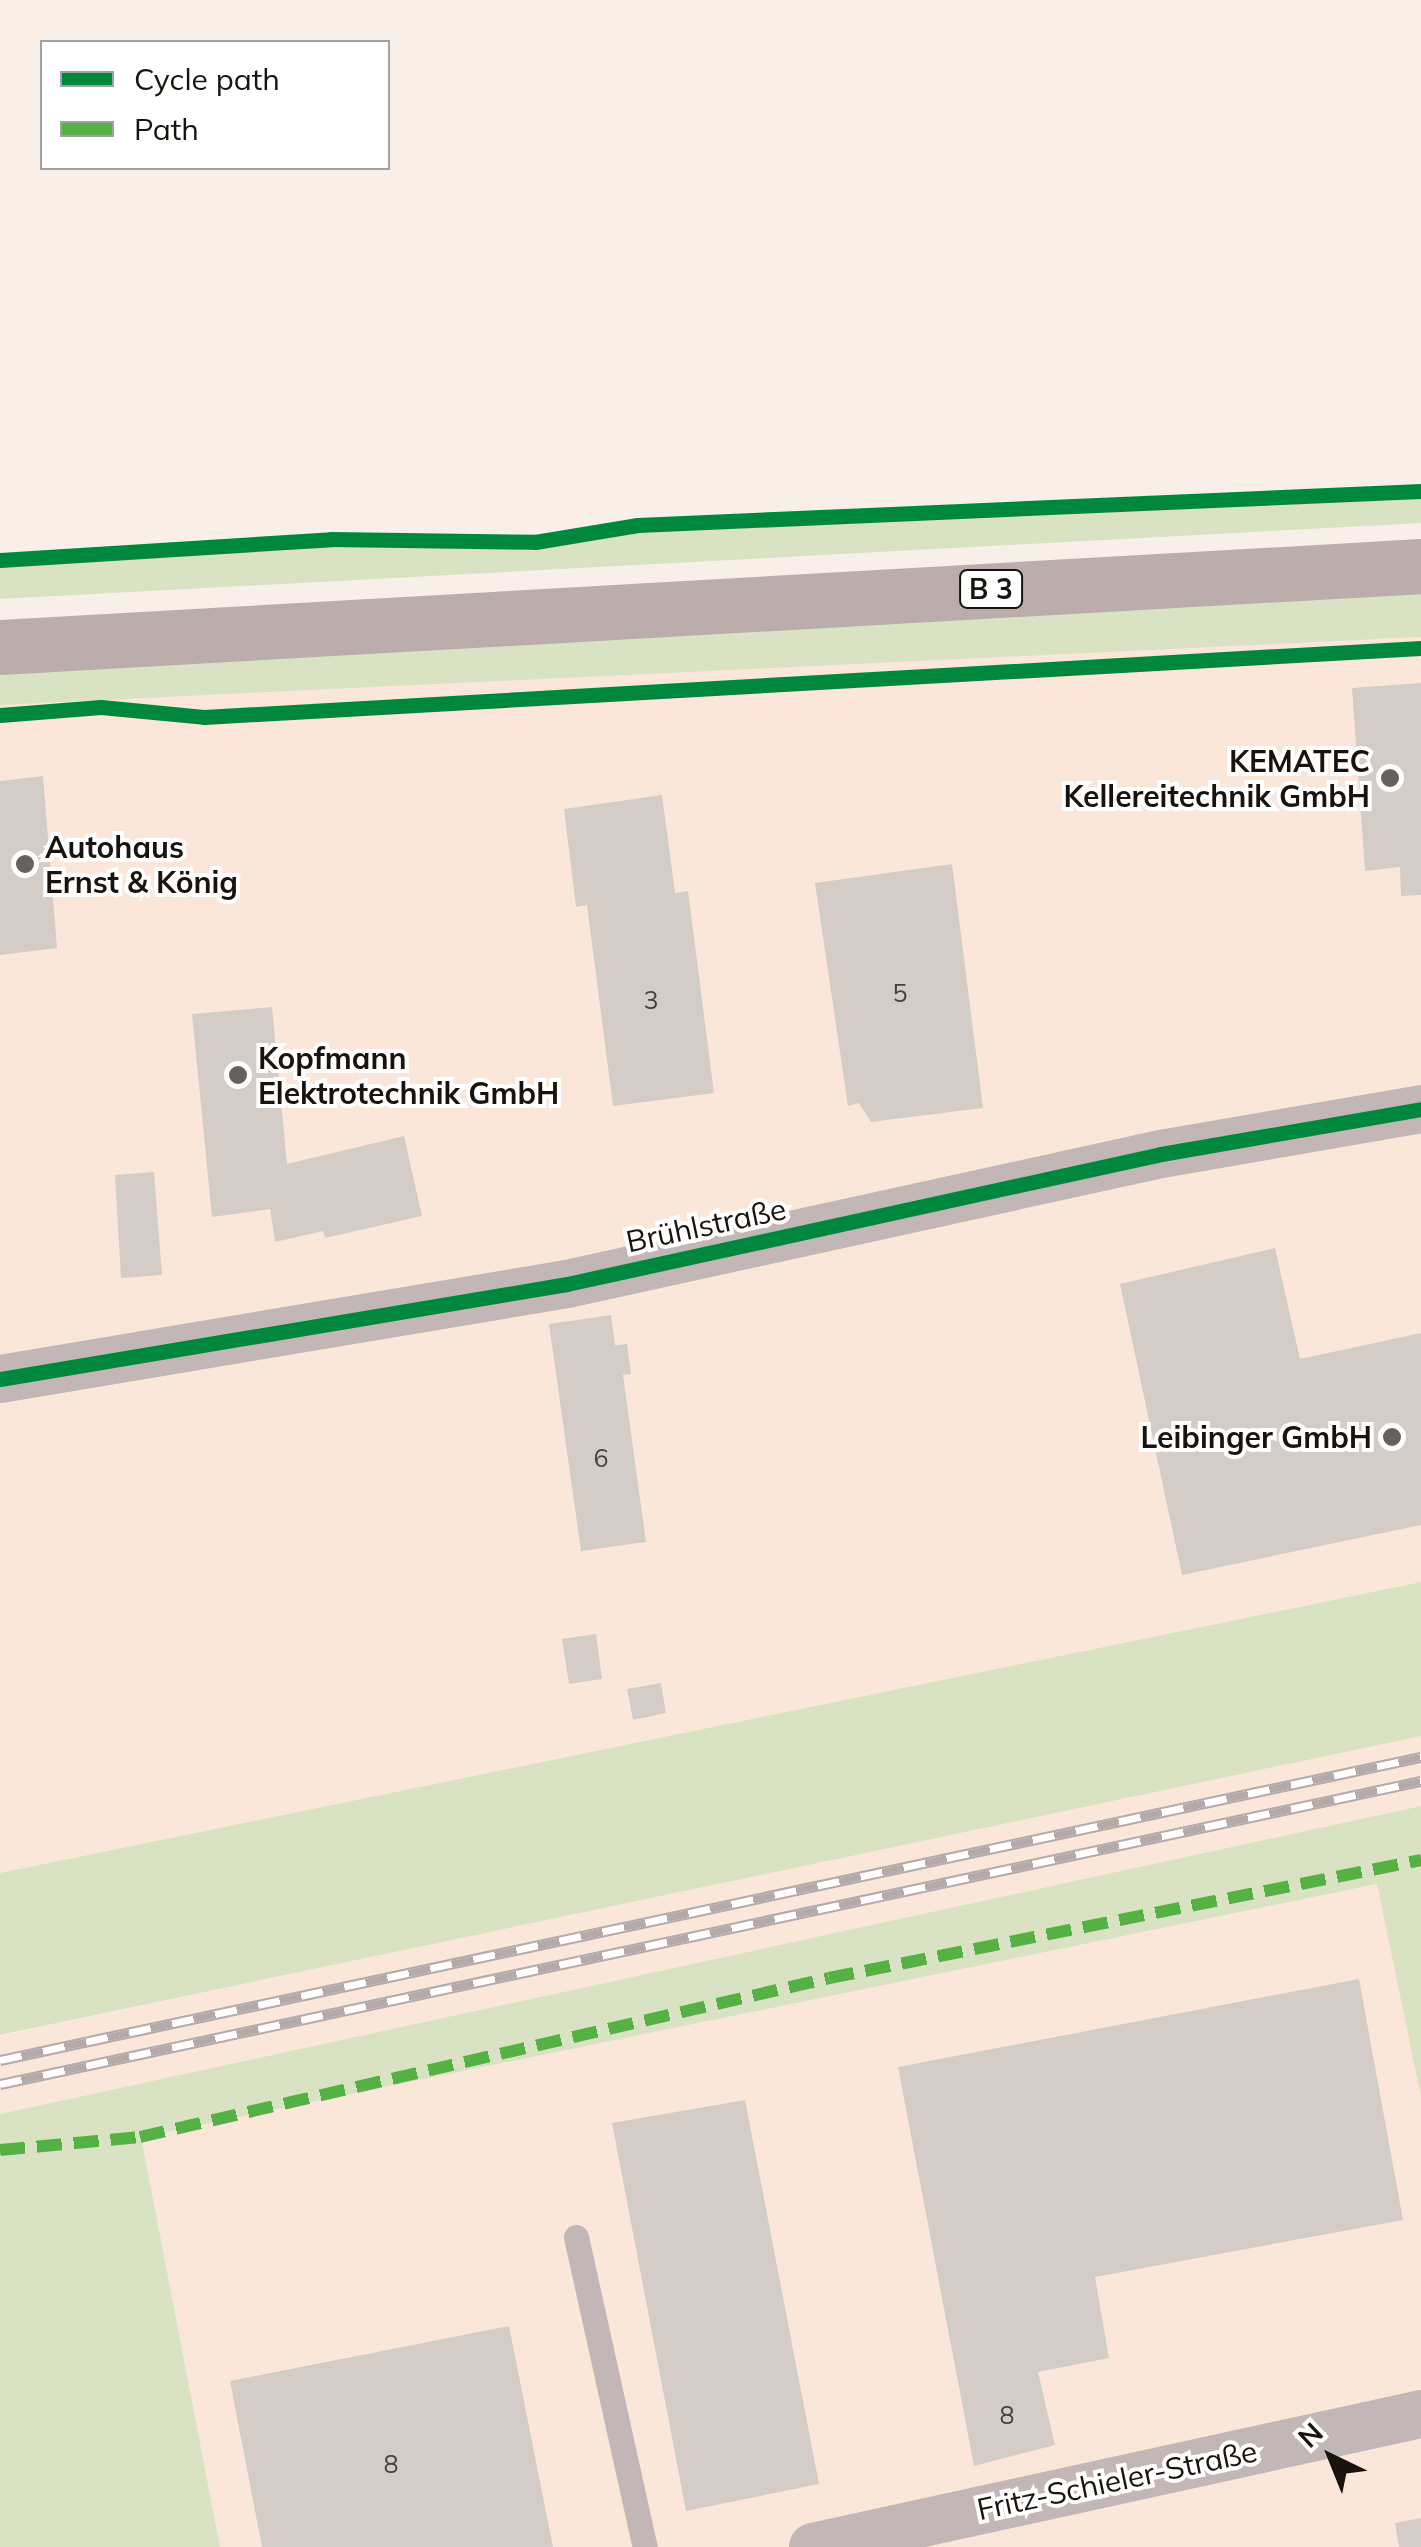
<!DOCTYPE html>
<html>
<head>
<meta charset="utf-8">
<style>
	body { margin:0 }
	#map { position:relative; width:1421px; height:2547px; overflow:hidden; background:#f8efe9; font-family:Mulish,sans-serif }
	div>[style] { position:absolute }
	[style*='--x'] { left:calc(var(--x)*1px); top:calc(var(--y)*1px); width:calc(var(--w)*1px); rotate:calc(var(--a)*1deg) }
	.built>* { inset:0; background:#fae7da }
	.green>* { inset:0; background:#d9e2c3 }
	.building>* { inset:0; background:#d4cdc7 }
	.service>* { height:25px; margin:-12.5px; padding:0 12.5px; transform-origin:12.5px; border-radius:12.5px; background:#c2b6b6 }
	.minor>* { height:48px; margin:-24px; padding:0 24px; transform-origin:24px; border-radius:24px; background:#c2b6b6 }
	.primary>* { height:55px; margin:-27.5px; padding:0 27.5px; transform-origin:27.5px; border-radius:27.5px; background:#bcadad }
	.rail>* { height:11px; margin-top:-5.5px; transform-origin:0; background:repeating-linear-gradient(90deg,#fff 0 22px,#b4aaa9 0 44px); box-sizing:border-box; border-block:2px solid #b4aaa9 }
	.quiet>* { height:12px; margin-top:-6px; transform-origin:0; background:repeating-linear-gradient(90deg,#55b144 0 25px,transparent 0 37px) }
	.cycleway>* { height:15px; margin:-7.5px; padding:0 7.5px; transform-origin:7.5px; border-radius:7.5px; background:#00873e }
	.dots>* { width:28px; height:28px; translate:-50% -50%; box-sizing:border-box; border:5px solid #fff; border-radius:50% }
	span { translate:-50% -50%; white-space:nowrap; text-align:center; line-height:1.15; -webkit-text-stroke:8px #fff; paint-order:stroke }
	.number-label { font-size:25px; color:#48423c }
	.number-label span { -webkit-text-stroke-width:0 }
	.shield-label span { padding:2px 8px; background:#fff; border:2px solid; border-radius:8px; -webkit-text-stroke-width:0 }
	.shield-label { font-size:28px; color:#19130e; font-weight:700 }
	.poi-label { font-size:30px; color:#19130e; font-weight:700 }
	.right { translate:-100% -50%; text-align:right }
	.left { translate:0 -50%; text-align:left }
	.street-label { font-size:30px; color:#19130e }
	.legend { position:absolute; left:40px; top:40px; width:350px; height:130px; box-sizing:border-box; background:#fff; border:2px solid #a3a19f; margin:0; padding:12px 18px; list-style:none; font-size:30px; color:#19130e }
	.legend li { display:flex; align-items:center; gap:20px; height:50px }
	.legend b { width:50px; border:2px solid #a3a19f }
	.north { position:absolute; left:1281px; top:2407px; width:100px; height:100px; -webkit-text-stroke:8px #fff; paint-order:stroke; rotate:317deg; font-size:28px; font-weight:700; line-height:40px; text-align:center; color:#19130e }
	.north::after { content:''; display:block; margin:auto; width:35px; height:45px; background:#19130e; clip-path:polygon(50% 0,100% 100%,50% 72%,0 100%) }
</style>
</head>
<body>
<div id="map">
	<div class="built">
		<div style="clip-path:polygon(1421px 637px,1421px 1582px,0 1873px,0 705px)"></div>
		<div style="clip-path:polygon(1421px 1733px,1421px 1806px,0 2114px,0 2036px)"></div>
		<div style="clip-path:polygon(1378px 1884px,1421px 2097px,1421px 2547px,220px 2547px,140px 2137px)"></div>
	</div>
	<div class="green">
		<div style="clip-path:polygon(1421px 491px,1421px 523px,0 599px,0 560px,331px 539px,535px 542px,638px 525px)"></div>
		<div style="clip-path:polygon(1421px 578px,1421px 637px,0 705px,0 658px)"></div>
		<div style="clip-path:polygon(1421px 1582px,1421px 1736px,0 2035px,0 1873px)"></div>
		<div style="clip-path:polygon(1421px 1806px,1421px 2097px,1377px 1884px,141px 2137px,220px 2547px,0 2547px,0 2114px)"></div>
	</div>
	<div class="building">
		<div style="clip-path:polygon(1421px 683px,1421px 895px,1401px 896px,1400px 867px,1365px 871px,1352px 688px)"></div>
		<div style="clip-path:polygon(43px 776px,57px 948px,0 955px,0 781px)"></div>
		<div style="clip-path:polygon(662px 795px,675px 893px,688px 891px,714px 1093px,613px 1106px,587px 905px,576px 907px,564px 809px)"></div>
		<div style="clip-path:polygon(952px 864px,983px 1108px,871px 1122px,859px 1103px,848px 1106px,815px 883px)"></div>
		<div style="clip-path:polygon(272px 1007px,287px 1164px,404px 1136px,422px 1216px,325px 1238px,323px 1231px,275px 1242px,270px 1209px,212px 1217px,192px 1014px)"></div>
		<div style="clip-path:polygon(154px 1172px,162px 1275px,121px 1278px,115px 1175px)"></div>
		<div style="clip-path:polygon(1275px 1248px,1300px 1359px,1421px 1333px,1421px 1525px,1182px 1575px,1120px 1284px)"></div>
		<div style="clip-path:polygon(611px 1315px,615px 1345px,627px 1344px,631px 1374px,623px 1375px,646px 1542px,581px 1551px,549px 1324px)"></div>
		<div style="clip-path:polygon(596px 1634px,602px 1679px,569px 1684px,562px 1639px)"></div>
		<div style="clip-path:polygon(661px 1683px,666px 1713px,633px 1720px,627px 1689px)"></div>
		<div style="clip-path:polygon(1359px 1979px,1403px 2220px,1095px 2277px,1109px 2358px,1038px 2372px,1055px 2445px,974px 2466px,898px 2067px)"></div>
		<div style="clip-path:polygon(745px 2100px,819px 2484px,686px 2511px,612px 2123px)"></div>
		<div style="clip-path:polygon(509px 2326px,553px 2547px,262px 2547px,230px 2381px)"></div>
		<div style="clip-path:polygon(1421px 2518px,1421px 2547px,1399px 2547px,1395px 2523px)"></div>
	</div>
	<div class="service">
		<div style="--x:576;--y:2237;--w:318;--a:77.5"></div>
	</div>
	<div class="minor">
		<div style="--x:0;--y:1379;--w:575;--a:-9.51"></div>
		<div style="--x:567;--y:1284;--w:608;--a:-12.34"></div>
		<div style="--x:1161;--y:1154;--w:264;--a:-9.8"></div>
		<div style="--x:813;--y:2547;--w:622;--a:-12.34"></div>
	</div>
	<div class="primary">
		<div style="--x:0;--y:647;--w:1423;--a:-3.26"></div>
	</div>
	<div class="rail">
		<div style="--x:0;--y:2060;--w:1453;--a:-12.04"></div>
		<div style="--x:0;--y:2084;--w:1453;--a:-12.04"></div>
	</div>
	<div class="quiet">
		<div style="--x:0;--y:2150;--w:141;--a:-5.3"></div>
		<div style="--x:140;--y:2137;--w:707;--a:-12.99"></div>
		<div style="--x:829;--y:1978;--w:604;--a:-11.27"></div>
	</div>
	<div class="cycleway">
		<div style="--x:0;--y:560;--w:332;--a:-3.6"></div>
		<div style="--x:331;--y:539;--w:204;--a:0.8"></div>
		<div style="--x:535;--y:542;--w:104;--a:-9.4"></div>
		<div style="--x:638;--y:525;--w:784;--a:-2.49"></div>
		<div style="--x:0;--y:715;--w:101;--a:-4.5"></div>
		<div style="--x:101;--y:707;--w:103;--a:5.5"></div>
		<div style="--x:204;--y:717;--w:1219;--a:-3.25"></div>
		<div style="--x:0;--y:1379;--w:575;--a:-9.51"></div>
		<div style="--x:567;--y:1284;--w:608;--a:-12.34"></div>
		<div style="--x:1161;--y:1154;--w:264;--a:-9.8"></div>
	</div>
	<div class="dots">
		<div style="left:1390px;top:778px;background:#67605b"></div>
		<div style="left:25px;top:864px;background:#67605b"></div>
		<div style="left:238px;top:1075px;background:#67605b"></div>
		<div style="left:1392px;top:1437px;background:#67605b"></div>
	</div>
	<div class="number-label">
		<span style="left:900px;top:993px">5</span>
		<span style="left:651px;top:1000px">3</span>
		<span style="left:601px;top:1458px">6</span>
		<span style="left:1007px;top:2415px">8</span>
		<span style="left:391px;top:2464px">8</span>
	</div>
	<div class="shield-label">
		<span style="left:991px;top:589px">B 3</span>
	</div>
	<div class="poi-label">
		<span class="right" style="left:1370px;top:778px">KEMATEC<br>Kellereitechnik GmbH</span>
		<span class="left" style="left:45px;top:864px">Autohaus<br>Ernst &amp; König</span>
		<span class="left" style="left:258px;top:1075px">Kopfmann<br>Elektrotechnik GmbH</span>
		<span class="right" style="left:1372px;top:1437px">Leibinger GmbH</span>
	</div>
	<div class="street-label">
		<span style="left:706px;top:1225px;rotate:-12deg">Brühlstraße</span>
		<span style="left:1117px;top:2480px;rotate:-12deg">Fritz-Schieler-Straße</span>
	</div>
	<ul class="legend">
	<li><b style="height:12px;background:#00873e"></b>Cycle path</li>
	<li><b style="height:12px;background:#55b144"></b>Path</li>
	</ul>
	<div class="north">N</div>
</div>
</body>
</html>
